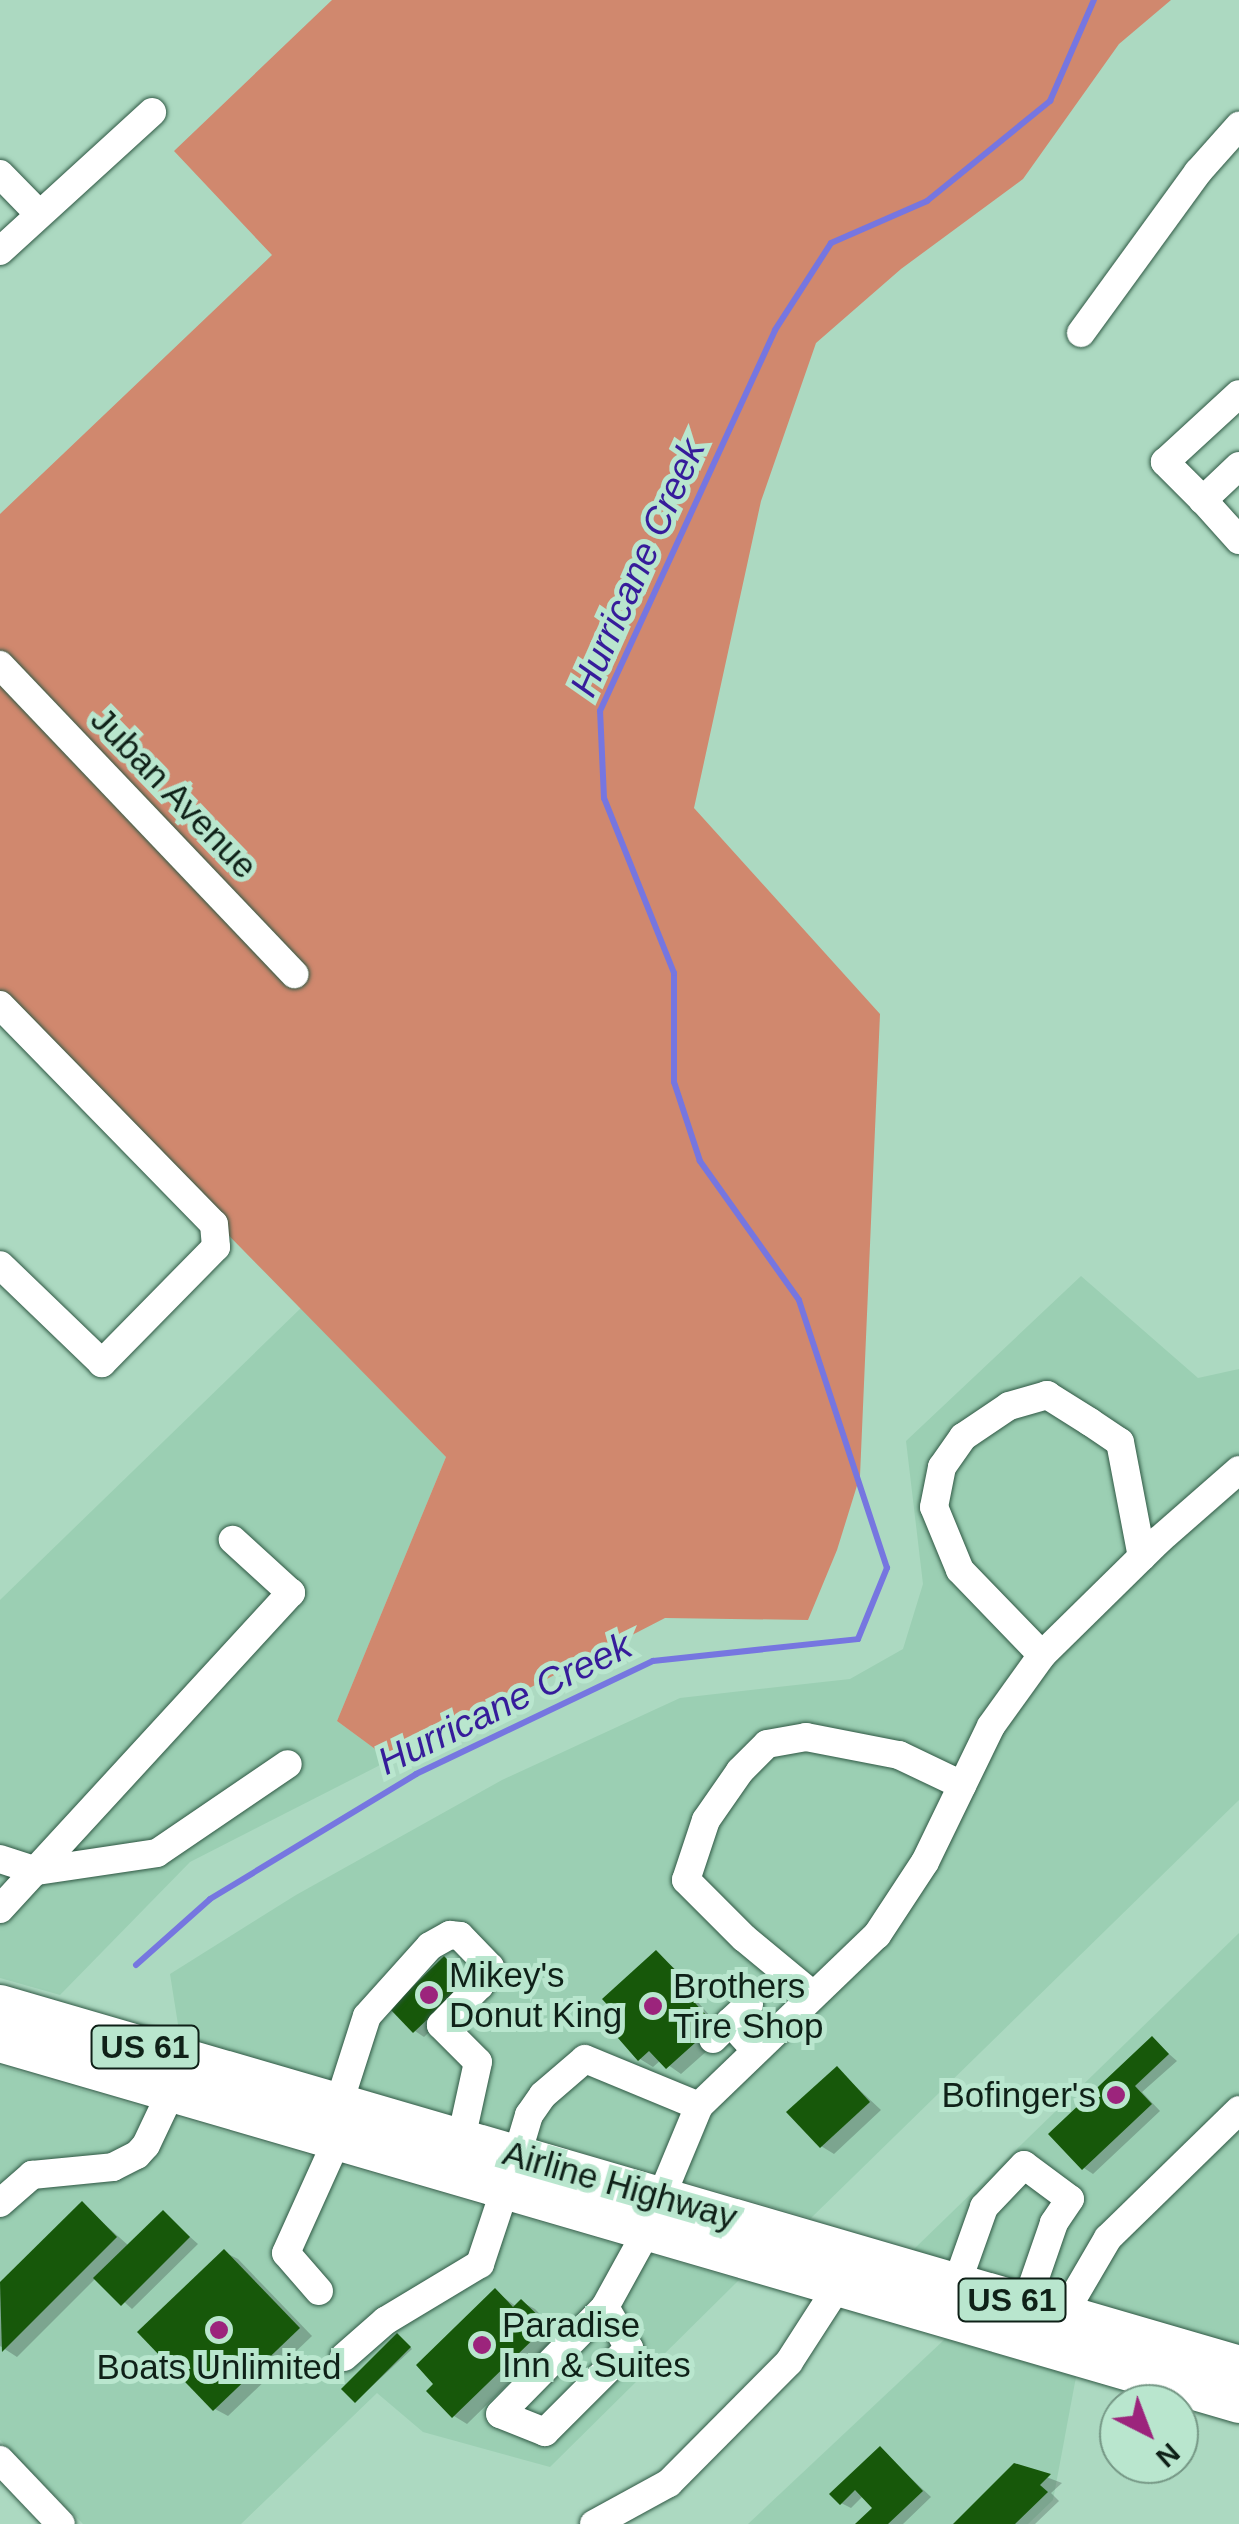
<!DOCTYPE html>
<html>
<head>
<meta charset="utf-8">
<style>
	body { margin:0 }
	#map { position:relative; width:1239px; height:2524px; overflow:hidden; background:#acd9c1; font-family:Helvetica,sans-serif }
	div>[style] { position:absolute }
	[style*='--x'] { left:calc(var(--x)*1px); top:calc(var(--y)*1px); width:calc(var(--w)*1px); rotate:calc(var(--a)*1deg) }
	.built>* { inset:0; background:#9bcfb3 }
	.green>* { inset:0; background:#d0886e }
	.shadow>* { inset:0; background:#0003 }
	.stream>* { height:6px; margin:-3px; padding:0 3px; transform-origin:3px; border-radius:3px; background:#7676e0 }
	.building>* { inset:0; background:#17580a }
	.roads { filter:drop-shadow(0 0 2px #2f5844) drop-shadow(0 0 2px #2f5844) }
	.minor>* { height:28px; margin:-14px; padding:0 14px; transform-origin:14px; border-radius:14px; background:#fff }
	.highway>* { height:40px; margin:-20px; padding:0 20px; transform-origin:20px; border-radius:20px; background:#fff }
	.dots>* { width:28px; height:28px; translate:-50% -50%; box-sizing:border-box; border:5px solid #b9e6ce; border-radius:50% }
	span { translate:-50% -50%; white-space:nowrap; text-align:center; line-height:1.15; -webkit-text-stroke:10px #b9e6ce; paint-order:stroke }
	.shield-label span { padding:2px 8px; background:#b9e6ce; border:2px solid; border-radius:8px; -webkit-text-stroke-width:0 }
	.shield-label { font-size:32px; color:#0f2118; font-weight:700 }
	.street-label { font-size:35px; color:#0f2118 }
	.poi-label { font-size:35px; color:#0f2118 }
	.left { translate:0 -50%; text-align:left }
	.right { translate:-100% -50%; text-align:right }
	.water-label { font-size:38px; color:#361c9b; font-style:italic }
	.north { position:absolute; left:1099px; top:2384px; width:100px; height:100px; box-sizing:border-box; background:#b9e6ce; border:2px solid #759785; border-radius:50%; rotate:138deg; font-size:28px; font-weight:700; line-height:40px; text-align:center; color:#0f2118 }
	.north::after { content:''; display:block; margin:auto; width:35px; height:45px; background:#9c247c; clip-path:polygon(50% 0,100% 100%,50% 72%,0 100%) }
</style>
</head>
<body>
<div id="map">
	<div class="built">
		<div style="clip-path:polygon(1081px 1276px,1198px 1378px,1239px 1369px,1239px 1800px,811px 2218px,180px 2037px,170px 1974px,296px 1895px,502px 1780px,680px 1698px,850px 1679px,903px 1649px,923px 1584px,906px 1441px)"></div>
		<div style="clip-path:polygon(301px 1308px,446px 1457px,337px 1721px,390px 1760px,190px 1862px,60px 1995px,0 1978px,0 1600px)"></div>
		<div style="clip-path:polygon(1239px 1933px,1239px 2346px,913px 2250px)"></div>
		<div style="clip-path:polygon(0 2066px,739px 2280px,550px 2467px,423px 2432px,377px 2393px,241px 2524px,83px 2524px,0 2440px)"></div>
		<div style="clip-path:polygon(945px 2339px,1076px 2377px,1053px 2500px,1028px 2524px,748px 2524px)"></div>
	</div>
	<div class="green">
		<div style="clip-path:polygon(332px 0,1171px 0,1119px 44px,1023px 179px,901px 269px,816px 343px,761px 501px,694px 808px,880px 1014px,860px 1476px,837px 1550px,808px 1620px,665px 1618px,390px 1760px,337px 1721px,446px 1457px,0 1002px,0 514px,272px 255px,174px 151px)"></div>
	</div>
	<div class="shadow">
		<div style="clip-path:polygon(657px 1953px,694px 1986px,688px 1991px,726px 2034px,681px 2074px,661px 2060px,653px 2067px,640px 2059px)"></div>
		<div style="clip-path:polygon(445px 1960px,476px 1987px,424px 2037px,415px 2031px)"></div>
		<div style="clip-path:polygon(1152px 2039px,1177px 2061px,1142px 2092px,1160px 2111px,1093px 2174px,1084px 2168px)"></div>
		<div style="clip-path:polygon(837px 2069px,881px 2110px,834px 2154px,821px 2146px)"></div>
		<div style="clip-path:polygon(82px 2204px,129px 2246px,163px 2213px,198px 2244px,132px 2309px,97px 2277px,17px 2357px,0 2346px,0 2286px)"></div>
		<div style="clip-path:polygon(224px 2252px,238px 2259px,312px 2336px,228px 2416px,215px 2409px)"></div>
		<div style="clip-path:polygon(495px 2291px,517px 2307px,522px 2302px,535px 2309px,559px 2334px,467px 2424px,454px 2416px,437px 2384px)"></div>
		<div style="clip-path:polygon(400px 2337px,412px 2349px,356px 2401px)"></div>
		<div style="clip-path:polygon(880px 2449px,931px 2497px,903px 2524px,859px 2524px,875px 2508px,863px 2496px,851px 2508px,841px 2503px)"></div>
		<div style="clip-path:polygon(1015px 2465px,1062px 2483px,1051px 2493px,1059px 2501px,1035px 2524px,955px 2524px)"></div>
	</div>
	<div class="stream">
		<div style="--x:136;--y:1965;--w:99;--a:-41.7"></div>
		<div style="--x:210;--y:1899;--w:241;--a:-31.2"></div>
		<div style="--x:416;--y:1774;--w:263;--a:-25.5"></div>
		<div style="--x:653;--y:1661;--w:206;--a:-6.1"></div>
		<div style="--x:858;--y:1639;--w:77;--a:-67.8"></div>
		<div style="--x:887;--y:1568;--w:282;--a:-108.2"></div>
		<div style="--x:799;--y:1300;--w:171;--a:-125.5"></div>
		<div style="--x:700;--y:1161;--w:83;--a:-108.2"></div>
		<div style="--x:674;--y:1082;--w:109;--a:-90"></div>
		<div style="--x:674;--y:973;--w:188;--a:-111.8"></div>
		<div style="--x:604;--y:798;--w:87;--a:-92.6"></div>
		<div style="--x:600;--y:711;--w:419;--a:-65.3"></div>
		<div style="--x:775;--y:330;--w:103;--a:-57.2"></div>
		<div style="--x:831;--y:243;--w:105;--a:-23.6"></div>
		<div style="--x:927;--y:201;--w:159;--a:-39.1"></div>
		<div style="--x:1050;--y:101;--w:110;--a:-66.5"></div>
	</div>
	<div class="building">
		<div style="clip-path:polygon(656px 1950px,682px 1977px,677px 1983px,715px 2025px,666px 2069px,649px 2051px,638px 2061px,604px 2022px,614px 2012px,602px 1999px)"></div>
		<div style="clip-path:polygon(444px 1956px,468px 1981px,413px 2033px,390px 2009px)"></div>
		<div style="clip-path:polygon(1152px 2036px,1169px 2054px,1135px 2086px,1152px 2104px,1082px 2170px,1048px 2134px)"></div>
		<div style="clip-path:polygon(837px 2066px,870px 2102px,820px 2148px,786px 2112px)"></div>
		<div style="clip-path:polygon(82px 2201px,117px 2237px,2px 2352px,0 2282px)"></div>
		<div style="clip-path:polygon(163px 2210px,190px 2237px,121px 2306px,93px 2278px)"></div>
		<div style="clip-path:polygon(224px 2249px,300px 2328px,213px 2411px,137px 2332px)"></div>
		<div style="clip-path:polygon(495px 2288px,513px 2307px,521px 2299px,548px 2325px,452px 2418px,426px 2391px,433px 2384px,416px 2365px)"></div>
		<div style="clip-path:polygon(397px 2333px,411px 2347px,355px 2403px,341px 2389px)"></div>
		<div style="clip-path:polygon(880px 2446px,923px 2491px,888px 2524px,855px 2524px,872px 2508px,855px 2490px,840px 2505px,829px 2494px)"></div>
		<div style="clip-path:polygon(1014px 2463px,1051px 2474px,1040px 2485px,1048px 2492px,1015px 2524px,953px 2524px)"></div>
	</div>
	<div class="roads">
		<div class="minor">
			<div style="--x:0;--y:174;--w:54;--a:45.7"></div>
			<div style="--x:0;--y:251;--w:206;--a:-42.4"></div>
			<div style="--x:1081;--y:333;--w:199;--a:-54"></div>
			<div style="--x:1198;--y:172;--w:62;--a:-48.3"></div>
			<div style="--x:1239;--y:466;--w:50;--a:136.6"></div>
			<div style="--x:1203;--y:500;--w:54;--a:48"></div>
			<div style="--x:1203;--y:500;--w:54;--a:-135"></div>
			<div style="--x:1165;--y:462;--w:100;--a:-42.6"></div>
			<div style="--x:0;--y:665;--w:427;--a:46.4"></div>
			<div style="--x:0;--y:1005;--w:306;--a:45.7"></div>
			<div style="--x:214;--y:1224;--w:23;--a:85"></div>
			<div style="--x:216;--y:1247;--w:163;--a:134.5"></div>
			<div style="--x:102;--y:1363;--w:141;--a:-136.1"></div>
			<div style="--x:1042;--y:1655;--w:118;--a:-134"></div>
			<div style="--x:960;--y:1570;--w:68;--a:-112.4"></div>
			<div style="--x:934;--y:1507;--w:41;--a:-78.7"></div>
			<div style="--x:942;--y:1467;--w:37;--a:-55"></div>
			<div style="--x:963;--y:1437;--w:55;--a:-34"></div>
			<div style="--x:1009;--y:1406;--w:40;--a:-16"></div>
			<div style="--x:1047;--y:1395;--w:51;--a:32.1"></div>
			<div style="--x:1090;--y:1422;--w:36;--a:34"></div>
			<div style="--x:1120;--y:1442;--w:117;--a:79.2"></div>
			<div style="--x:0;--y:1859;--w:39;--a:18"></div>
			<div style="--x:37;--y:1871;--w:121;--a:-8.5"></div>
			<div style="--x:157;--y:1853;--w:158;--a:-34.2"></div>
			<div style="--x:0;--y:1909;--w:430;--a:-47.4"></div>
			<div style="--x:291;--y:1593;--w:79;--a:-137.6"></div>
			<div style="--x:813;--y:1995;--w:89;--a:-140.4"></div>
			<div style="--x:744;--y:1938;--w:82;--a:-135"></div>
			<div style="--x:686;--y:1880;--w:63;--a:-71.6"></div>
			<div style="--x:706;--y:1820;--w:60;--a:-55.2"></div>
			<div style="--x:740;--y:1771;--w:38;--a:-45"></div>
			<div style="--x:767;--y:1744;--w:40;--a:-10"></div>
			<div style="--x:806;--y:1737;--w:95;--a:11"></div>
			<div style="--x:899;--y:1755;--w:70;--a:25.5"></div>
			<div style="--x:730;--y:2022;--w:26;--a:-43"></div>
			<div style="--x:713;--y:2039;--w:24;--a:-45"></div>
			<div style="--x:730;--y:2022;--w:38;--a:48"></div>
			<div style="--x:339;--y:2103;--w:91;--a:-72.2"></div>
			<div style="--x:367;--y:2016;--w:94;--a:-48"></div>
			<div style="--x:430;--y:1946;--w:23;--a:-29"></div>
			<div style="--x:450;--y:1935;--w:10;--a:6"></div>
			<div style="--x:460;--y:1936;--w:43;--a:45.9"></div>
			<div style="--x:490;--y:1967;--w:21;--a:119"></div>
			<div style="--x:480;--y:1985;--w:56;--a:134.3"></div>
			<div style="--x:441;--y:2025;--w:52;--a:45"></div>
			<div style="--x:478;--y:2062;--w:79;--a:102.4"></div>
			<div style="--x:517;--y:2155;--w:42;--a:-73.3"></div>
			<div style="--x:529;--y:2115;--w:24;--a:-55"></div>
			<div style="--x:543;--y:2095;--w:55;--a:-40.6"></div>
			<div style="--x:585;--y:2059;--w:123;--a:22.4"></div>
			<div style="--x:0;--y:2203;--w:43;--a:-41.2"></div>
			<div style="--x:32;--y:2175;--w:81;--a:-5.6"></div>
			<div style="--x:113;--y:2167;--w:27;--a:-27"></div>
			<div style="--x:137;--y:2155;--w:13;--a:-48"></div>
			<div style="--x:146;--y:2145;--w:59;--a:-64.7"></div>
			<div style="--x:957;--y:2283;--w:81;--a:-70.4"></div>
			<div style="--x:984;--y:2207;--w:58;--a:-46.4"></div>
			<div style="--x:1024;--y:2165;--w:57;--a:36.5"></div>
			<div style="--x:1070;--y:2199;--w:29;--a:124"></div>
			<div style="--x:1054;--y:2223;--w:86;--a:109.1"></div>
			<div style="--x:319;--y:2291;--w:50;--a:-131"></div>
			<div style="--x:286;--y:2253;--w:124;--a:-65.7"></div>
			<div style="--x:605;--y:2307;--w:48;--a:59.7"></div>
			<div style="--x:629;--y:2348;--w:119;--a:135"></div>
			<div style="--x:545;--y:2432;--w:48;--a:-158.2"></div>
			<div style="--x:500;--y:2414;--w:150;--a:-45.5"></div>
			<div style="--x:605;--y:2307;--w:87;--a:-61.1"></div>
			<div style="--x:647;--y:2231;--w:135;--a:-67.4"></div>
			<div style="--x:699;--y:2106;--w:247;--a:-43.9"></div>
			<div style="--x:877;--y:1935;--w:87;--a:-56.7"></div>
			<div style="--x:925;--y:1862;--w:151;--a:-64.1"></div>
			<div style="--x:991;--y:1726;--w:87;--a:-54.3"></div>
			<div style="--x:1042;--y:1655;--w:164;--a:-44.5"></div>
			<div style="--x:1159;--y:1540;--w:106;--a:-41.2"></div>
			<div style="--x:1063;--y:2315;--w:89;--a:-59.7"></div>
			<div style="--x:1108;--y:2238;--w:183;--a:-44.3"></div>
			<div style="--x:344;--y:2357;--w:55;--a:-41.3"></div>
			<div style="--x:385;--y:2321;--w:111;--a:-31"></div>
			<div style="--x:480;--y:2264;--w:79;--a:-71.6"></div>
			<div style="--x:0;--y:2460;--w:88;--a:46.4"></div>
			<div style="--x:594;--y:2524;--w:85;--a:-28.7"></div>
			<div style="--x:669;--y:2483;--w:170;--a:-45.2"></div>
			<div style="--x:789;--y:2362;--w:90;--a:-57.2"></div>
		</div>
		<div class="highway">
			<div style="--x:0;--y:2005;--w:1291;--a:16.24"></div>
			<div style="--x:0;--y:2042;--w:1291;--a:16.24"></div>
		</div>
	</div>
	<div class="dots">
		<div style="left:429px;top:1995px;background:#9c247c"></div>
		<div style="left:653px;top:2006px;background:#9c247c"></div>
		<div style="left:1116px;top:2095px;background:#9c247c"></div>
		<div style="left:219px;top:2330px;background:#9c247c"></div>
		<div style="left:482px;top:2345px;background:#9c247c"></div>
	</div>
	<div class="shield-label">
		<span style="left:145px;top:2047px">US 61</span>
		<span style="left:1012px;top:2300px">US 61</span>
	</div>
	<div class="street-label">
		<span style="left:174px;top:793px;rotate:46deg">Juban Avenue</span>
		<span style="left:620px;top:2185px;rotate:16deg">Airline Highway</span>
	</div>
	<div class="poi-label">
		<span class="left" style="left:449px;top:1995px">Mikey's<br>Donut King</span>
		<span class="left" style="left:673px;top:2006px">Brothers<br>Tire Shop</span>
		<span class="right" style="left:1096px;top:2095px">Bofinger's</span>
		<span class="left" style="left:502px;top:2345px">Paradise<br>Inn &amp; Suites</span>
		<span style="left:219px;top:2367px">Boats Unlimited</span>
	</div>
	<div class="water-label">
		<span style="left:638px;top:568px;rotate:-66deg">Hurricane Creek</span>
		<span style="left:505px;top:1704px;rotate:-26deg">Hurricane Creek</span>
	</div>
	<div class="north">N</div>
</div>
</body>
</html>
